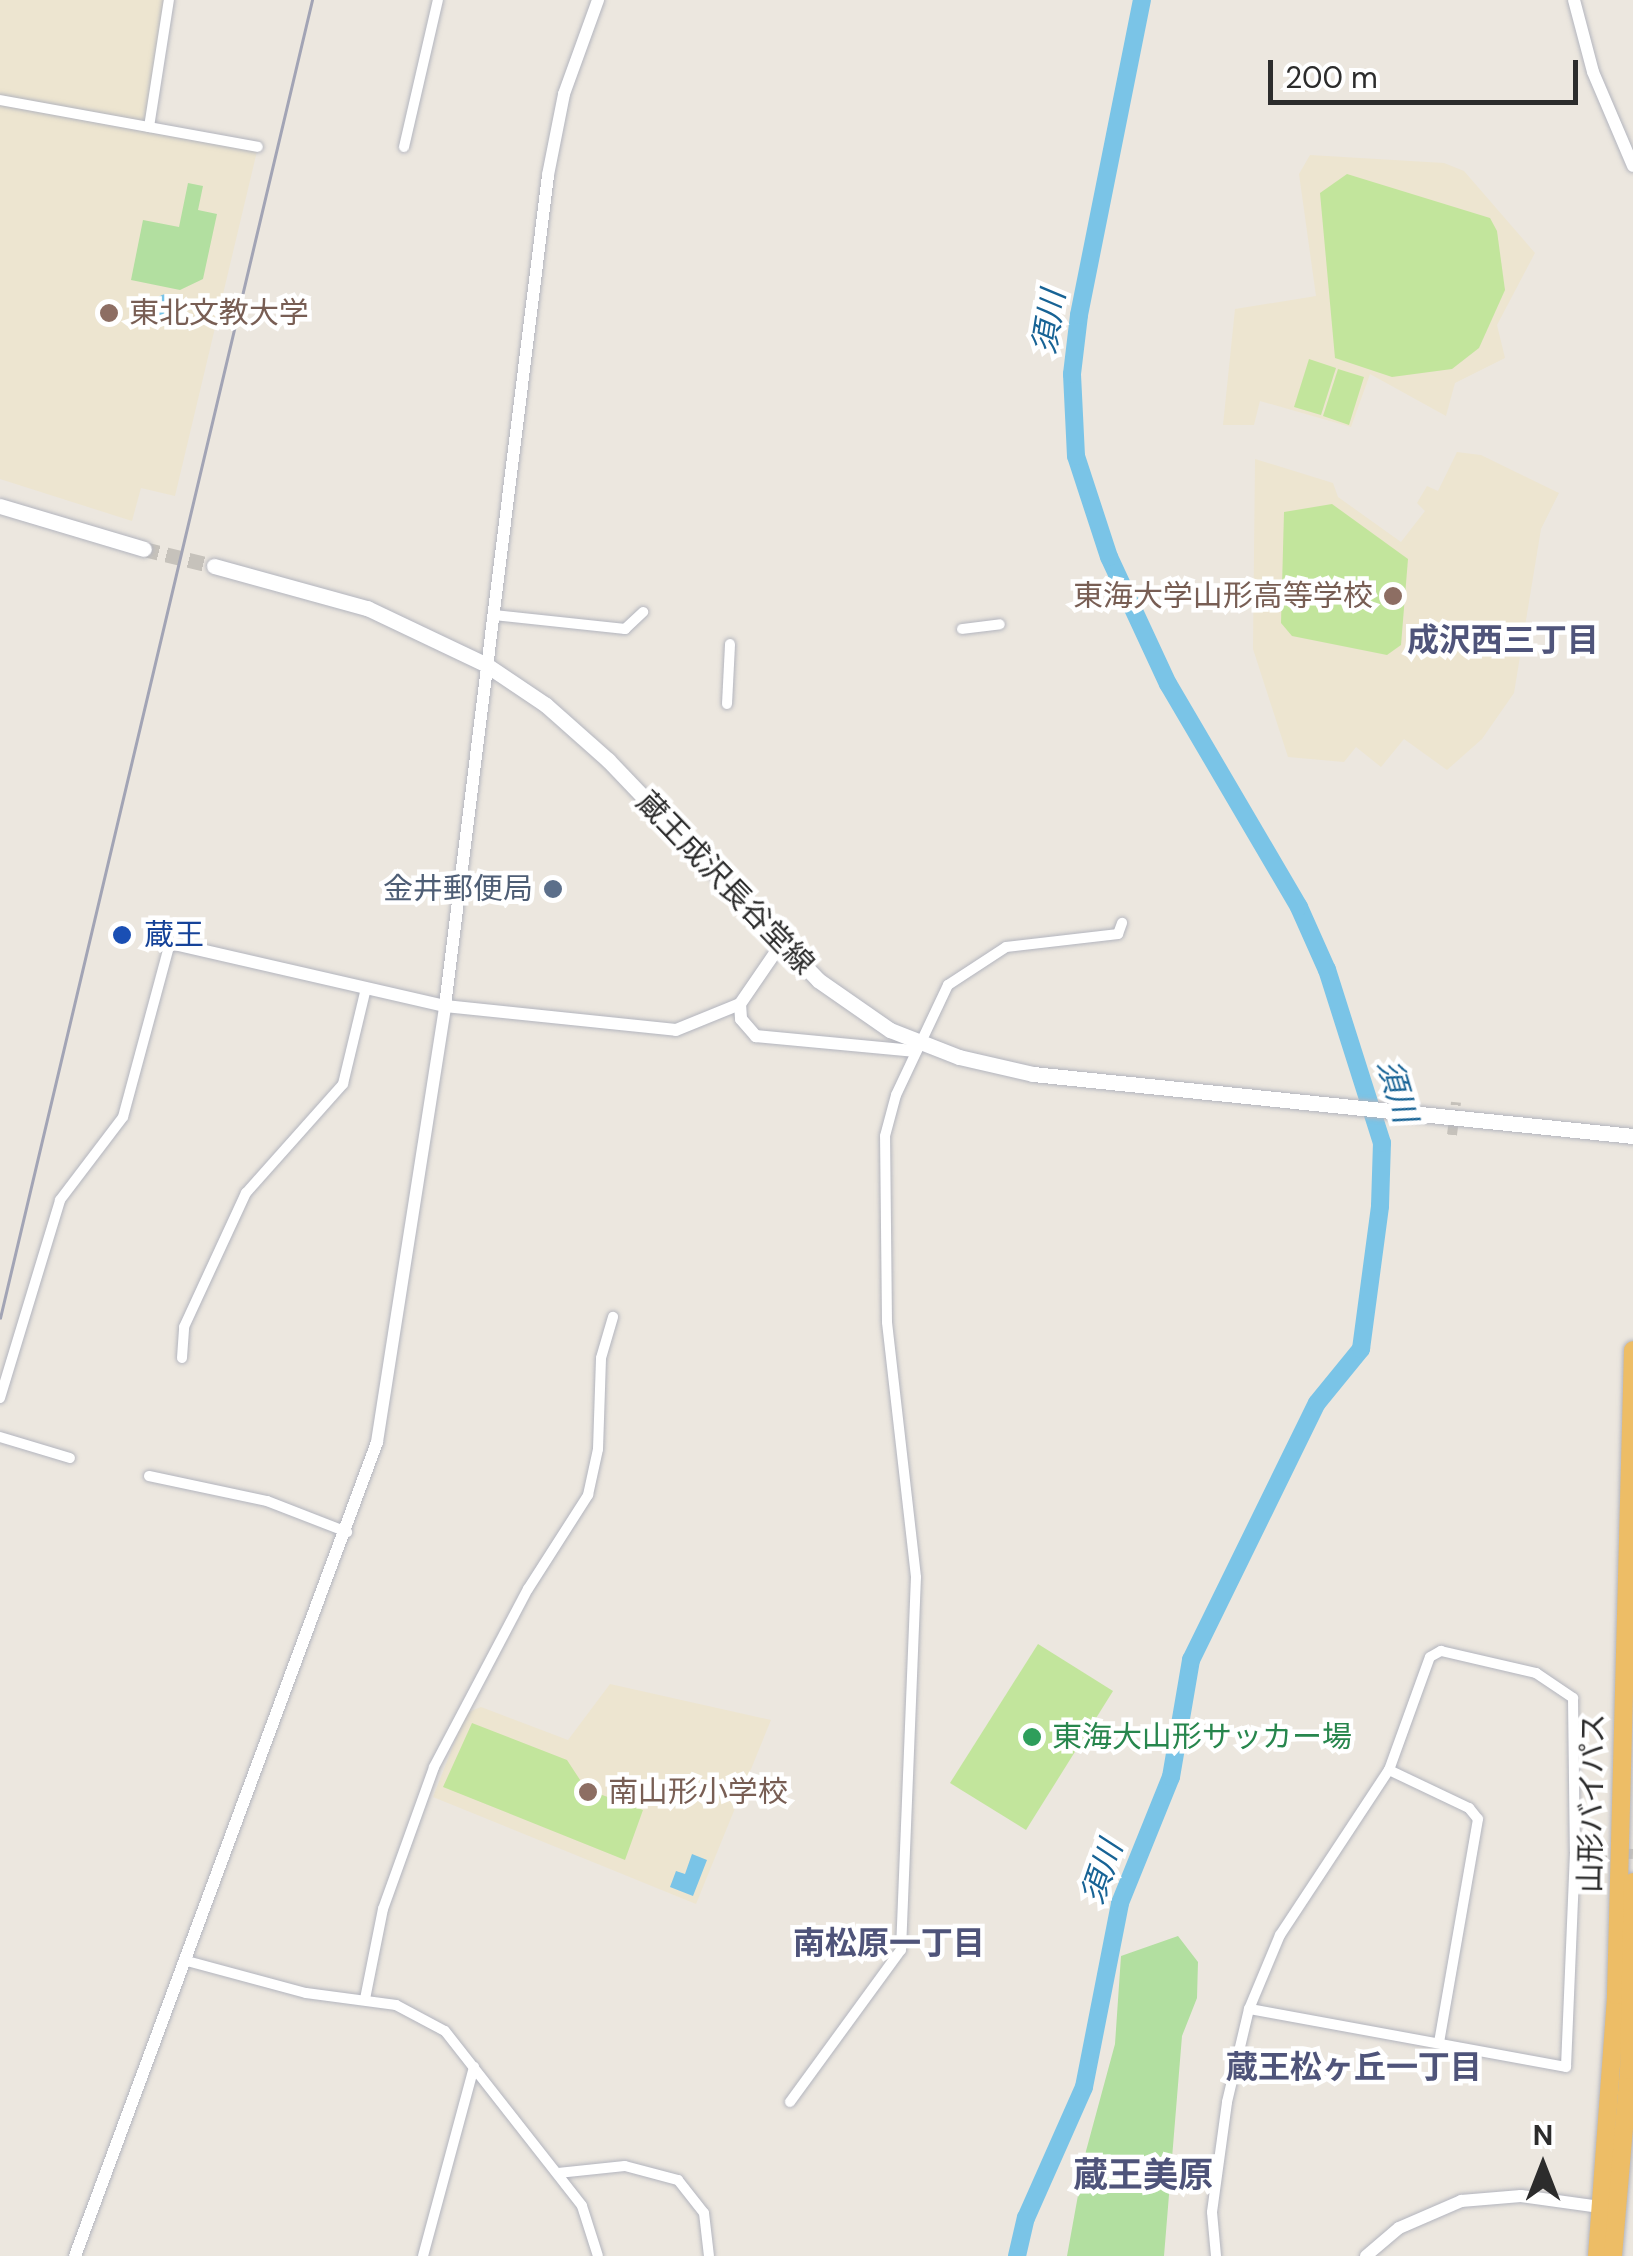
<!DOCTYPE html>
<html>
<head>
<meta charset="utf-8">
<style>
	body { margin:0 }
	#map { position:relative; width:1633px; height:2256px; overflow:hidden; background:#ece7df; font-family:"DM Sans","Noto Sans JP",sans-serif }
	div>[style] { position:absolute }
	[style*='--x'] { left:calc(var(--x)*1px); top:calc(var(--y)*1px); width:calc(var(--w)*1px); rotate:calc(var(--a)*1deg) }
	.education>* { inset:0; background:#ede5d0 }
	.green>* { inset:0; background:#b2dfa0 }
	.pitch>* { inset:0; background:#c2e59c }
	.water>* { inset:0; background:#7ac4e7 }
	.round { border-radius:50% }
	.river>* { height:18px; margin:-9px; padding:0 9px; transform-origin:9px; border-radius:9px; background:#7ac4e7 }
	.minor-tunnel>* { height:10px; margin-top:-5px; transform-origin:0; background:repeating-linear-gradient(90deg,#c6c2bb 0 10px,transparent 0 15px) }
	.secondary-tunnel>* { height:15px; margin-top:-7.5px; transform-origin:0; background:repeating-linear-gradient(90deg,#c6c2bb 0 15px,transparent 0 23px) }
	.roads { filter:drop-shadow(0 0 2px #b3b5be) drop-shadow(0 0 2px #b3b5be) }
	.minor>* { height:10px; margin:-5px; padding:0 5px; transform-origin:5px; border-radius:5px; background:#fff }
	.tertiary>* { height:12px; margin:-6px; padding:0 6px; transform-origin:6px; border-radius:6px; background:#fff }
	.secondary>* { height:15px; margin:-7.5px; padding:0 7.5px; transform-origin:7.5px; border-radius:7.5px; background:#fff }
	.trunk>* { height:18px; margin:-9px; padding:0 9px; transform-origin:9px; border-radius:9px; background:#edbd66 }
	.rail>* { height:2.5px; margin:-1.25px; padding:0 1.25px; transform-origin:1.25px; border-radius:1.25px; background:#a2a4b5 }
	.dots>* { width:28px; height:28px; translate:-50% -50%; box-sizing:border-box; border:5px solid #fff; border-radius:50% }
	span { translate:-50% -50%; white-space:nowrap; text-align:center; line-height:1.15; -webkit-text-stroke:9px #fff; paint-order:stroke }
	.education-label { font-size:30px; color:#785e54 }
	.left { translate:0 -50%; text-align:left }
	.right { translate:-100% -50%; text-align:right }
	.street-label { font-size:30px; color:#2c2c2c }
	.service-label { font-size:30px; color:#4e5e75 }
	.transit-label { font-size:30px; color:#164399 }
	.leisure-label { font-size:30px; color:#27864d }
	.water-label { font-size:32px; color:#176395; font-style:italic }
	.neighbourhood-label { font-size:32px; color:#4f547a; font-weight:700 }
	.quarter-label { font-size:35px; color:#4f547a; font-weight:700 }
	.north { position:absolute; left:1493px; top:2116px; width:100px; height:100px; -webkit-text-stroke:8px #fff; paint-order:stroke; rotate:0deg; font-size:28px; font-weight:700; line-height:40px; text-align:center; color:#2c2c2c }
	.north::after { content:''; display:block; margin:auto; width:35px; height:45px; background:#2c2c2c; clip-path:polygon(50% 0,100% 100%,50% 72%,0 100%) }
	.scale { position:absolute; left:1268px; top:60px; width:310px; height:45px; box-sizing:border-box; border:5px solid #2c2c2c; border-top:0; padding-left:12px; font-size:30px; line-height:35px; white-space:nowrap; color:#2c2c2c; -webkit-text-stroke:8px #fff; paint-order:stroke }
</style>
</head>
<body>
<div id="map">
	<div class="education">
		<div style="clip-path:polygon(0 0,169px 0,149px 127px,258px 147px,175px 496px,141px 488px,132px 521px,0 479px)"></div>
		<div style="clip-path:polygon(1310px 155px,1444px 163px,1464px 171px,1535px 253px,1497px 325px,1505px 358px,1455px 383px,1446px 416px,1370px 374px,1351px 427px,1260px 401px,1254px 425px,1223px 425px,1235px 309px,1316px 296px,1299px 174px)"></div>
		<div style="clip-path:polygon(1457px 452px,1481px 455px,1559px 493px,1541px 529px,1514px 693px,1482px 739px,1447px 770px,1404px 739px,1381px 767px,1356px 747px,1344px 762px,1288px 757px,1253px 649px,1255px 459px,1333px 483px,1338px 497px,1401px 542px,1425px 511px,1417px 503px,1427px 486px,1438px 491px)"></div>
		<div style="clip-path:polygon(610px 1684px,771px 1720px,696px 1904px,433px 1797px,466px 1713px,481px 1707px,568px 1740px)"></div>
	</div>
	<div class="green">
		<div style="clip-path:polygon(188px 183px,203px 186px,198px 210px,217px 214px,203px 279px,180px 290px,131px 280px,143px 220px,179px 227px)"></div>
		<div style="clip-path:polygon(1178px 1936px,1198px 1962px,1197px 1998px,1182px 2036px,1164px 2256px,1067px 2256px,1086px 2151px,1115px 2044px,1121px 1956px)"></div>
	</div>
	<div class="pitch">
		<div style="clip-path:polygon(1347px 174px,1490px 218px,1497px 231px,1505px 290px,1479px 348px,1452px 369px,1392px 377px,1335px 358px,1320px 193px)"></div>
		<div style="clip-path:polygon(1309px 359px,1336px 368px,1321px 415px,1294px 407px)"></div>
		<div style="clip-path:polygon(1338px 369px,1364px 377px,1349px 425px,1323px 416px)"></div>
		<div style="clip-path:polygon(1332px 504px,1408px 559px,1401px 645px,1387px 655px,1292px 636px,1281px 623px,1284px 512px)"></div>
		<div style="clip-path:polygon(1038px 1644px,1113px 1691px,1026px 1830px,950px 1783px)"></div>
		<div style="clip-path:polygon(472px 1723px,567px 1760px,586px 1789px,643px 1810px,625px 1860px,443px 1787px)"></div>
	</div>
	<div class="water">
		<div class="round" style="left:154px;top:294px;width:26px;height:26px"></div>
		<div style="clip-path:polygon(692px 1854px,707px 1860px,693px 1896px,670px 1887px,676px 1871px,685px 1874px)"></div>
	</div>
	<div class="river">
		<div style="--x:1017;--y:2256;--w:39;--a:-77"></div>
		<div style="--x:1026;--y:2218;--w:143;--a:-66.1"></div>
		<div style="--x:1084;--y:2087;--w:187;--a:-78.9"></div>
		<div style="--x:1120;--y:1903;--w:136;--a:-68"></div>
		<div style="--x:1171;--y:1777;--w:119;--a:-80.3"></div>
		<div style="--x:1191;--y:1660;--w:286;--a:-63.9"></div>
		<div style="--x:1317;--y:1403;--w:70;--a:-50.8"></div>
		<div style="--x:1361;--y:1349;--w:144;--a:-82.4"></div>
		<div style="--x:1380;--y:1206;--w:63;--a:-88.2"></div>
		<div style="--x:1382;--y:1143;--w:182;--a:-107.6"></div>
		<div style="--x:1327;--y:970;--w:69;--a:-114"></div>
		<div style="--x:1299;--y:907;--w:259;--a:-120.4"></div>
		<div style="--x:1168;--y:684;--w:140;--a:-114.9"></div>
		<div style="--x:1109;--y:557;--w:106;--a:-108.1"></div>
		<div style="--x:1076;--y:456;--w:82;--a:-92.8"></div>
		<div style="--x:1072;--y:374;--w:59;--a:-83.2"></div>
		<div style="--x:1079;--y:315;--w:321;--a:-78.7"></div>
	</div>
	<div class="minor-tunnel">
		<div style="--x:1452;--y:1135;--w:33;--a:-83"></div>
		<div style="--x:1597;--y:1852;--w:36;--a:3"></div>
	</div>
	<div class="secondary-tunnel">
		<div style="--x:144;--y:549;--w:72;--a:13.7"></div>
	</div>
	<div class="roads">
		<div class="minor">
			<div style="--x:0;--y:100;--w:262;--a:10.3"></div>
			<div style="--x:149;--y:127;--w:129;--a:-81.1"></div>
			<div style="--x:404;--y:147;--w:151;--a:-77"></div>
			<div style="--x:494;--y:615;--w:132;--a:6.1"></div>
			<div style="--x:625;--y:629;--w:25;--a:-43"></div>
			<div style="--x:962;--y:629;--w:38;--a:-7"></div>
			<div style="--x:727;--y:704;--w:60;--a:-87.1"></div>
			<div style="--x:182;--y:1358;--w:31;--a:-86"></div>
			<div style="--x:184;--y:1327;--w:148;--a:-65.2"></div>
			<div style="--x:246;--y:1193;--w:146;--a:-48.3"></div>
			<div style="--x:343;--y:1084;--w:99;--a:-76.5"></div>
			<div style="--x:0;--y:1398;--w:207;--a:-73.1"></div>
			<div style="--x:60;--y:1200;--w:104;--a:-52.8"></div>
			<div style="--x:123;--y:1117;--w:180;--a:-74.9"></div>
			<div style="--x:0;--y:1437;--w:73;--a:16.7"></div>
			<div style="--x:149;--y:1476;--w:121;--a:12"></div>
			<div style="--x:267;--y:1501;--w:86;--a:21.2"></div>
			<div style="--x:1389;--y:1770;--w:89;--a:25.4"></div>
			<div style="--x:1469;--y:1808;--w:14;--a:51"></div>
			<div style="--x:1478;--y:1819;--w:227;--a:99.9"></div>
			<div style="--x:187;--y:1961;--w:123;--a:15.1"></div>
			<div style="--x:306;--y:1993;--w:91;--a:7.6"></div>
			<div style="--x:396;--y:2005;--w:55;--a:28"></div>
			<div style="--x:445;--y:2031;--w:222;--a:51.9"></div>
			<div style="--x:582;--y:2206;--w:52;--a:72.3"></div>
			<div style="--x:365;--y:1999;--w:92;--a:-78.7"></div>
			<div style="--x:383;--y:1909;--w:151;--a:-70.2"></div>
			<div style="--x:434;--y:1767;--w:201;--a:-62.2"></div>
			<div style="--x:528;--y:1589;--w:112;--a:-57.4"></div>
			<div style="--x:588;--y:1495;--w:47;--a:-77.7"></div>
			<div style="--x:598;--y:1449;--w:91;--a:-88.1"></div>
			<div style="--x:601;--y:1358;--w:43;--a:-73.7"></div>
			<div style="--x:790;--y:2102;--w:188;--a:-53.9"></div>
			<div style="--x:901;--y:1950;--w:373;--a:-87.7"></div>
			<div style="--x:916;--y:1577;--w:257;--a:-96.5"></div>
			<div style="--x:887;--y:1322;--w:186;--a:-90.6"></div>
			<div style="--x:885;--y:1136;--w:42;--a:-75"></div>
			<div style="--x:896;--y:1095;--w:122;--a:-64.7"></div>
			<div style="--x:948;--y:985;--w:69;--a:-33.2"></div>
			<div style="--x:1006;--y:947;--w:113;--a:-6.6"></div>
			<div style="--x:1118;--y:934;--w:12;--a:-70"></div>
			<div style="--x:558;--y:2173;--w:67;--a:-6"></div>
			<div style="--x:625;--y:2166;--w:55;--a:14.8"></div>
			<div style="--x:678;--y:2180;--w:42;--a:51.8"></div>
			<div style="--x:704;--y:2213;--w:43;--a:83.4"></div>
			<div style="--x:423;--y:2256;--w:196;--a:-74.9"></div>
			<div style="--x:1216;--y:2256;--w:44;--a:-95.2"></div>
			<div style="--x:1212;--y:2212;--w:111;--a:-82.2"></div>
			<div style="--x:1227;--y:2102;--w:96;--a:-76.7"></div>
			<div style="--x:1249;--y:2009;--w:80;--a:-67.3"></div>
			<div style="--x:1280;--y:1935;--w:198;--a:-56.6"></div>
			<div style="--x:1389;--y:1770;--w:120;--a:-70.1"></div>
			<div style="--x:1430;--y:1657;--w:13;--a:-29"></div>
			<div style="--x:1441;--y:1651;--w:98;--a:13"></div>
			<div style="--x:1536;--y:1673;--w:45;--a:34"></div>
			<div style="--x:1573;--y:1698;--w:154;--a:89.3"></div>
			<div style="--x:1575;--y:1852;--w:215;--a:92.4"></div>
			<div style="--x:1566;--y:2067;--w:322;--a:-169.6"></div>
		</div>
		<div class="tertiary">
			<div style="--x:1574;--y:0;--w:74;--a:75.2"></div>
			<div style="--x:1593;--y:72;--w:102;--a:66.9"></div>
			<div style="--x:170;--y:943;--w:282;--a:12.9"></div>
			<div style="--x:445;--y:1006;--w:232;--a:5.9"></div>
			<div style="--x:676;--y:1030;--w:69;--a:-22.1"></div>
			<div style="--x:740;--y:1004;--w:69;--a:-55.6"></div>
			<div style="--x:740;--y:1004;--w:15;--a:86"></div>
			<div style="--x:741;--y:1019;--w:23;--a:49"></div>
			<div style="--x:756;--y:1036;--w:160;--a:5.4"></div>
			<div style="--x:75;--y:2256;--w:868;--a:-69.64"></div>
			<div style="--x:377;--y:1442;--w:441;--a:-81.1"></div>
			<div style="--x:445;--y:1006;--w:837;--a:-82.93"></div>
			<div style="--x:548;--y:175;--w:83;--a:-78.8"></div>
			<div style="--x:564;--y:94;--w:100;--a:-70.1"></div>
			<div style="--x:1366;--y:2256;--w:43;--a:-40.3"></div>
			<div style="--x:1399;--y:2228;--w:68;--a:-23.5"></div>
			<div style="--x:1461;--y:2201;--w:60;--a:-4.8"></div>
			<div style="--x:1521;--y:2196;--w:87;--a:7.9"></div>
		</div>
		<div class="secondary">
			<div style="--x:0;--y:506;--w:150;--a:16.6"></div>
			<div style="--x:214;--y:566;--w:159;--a:15.4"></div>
			<div style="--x:367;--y:608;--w:131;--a:25.4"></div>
			<div style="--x:485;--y:664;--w:73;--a:33.9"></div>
			<div style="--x:546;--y:705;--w:83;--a:41.6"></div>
			<div style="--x:608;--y:760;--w:304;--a:46.3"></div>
			<div style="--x:818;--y:980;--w:88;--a:34.8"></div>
			<div style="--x:890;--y:1030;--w:74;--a:21.4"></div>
			<div style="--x:959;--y:1057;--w:76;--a:12.9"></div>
			<div style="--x:1033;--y:1074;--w:603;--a:5.9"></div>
		</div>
		<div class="trunk">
			<div style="--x:1597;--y:2256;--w:262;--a:-85.8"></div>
			<div style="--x:1616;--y:1995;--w:645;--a:-88.49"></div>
			<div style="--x:1613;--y:2256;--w:187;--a:-85.1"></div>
			<div style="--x:1629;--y:2070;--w:188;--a:-88.8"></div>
		</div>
	</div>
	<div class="rail">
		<div style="--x:0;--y:1318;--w:1354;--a:-76.68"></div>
	</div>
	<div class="dots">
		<div style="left:109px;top:313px;background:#8d6e63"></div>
		<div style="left:1393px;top:596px;background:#8d6e63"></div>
		<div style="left:553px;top:889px;background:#5c6f8a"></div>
		<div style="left:122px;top:935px;background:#1a4fb4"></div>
		<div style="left:1032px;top:1737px;background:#2e9e5b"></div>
		<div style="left:588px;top:1792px;background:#8d6e63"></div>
	</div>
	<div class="education-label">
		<span class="left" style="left:129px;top:313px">東北文教大学</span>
		<span class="right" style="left:1373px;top:596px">東海大学山形高等学校</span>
		<span class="left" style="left:608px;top:1792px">南山形小学校</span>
	</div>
	<div class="street-label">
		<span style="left:725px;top:883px;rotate:46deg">蔵王成沢長谷堂線</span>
		<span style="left:1592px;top:1803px;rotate:-89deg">山形バイパス</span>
	</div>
	<div class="service-label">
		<span class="right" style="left:533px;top:889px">金井郵便局</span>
	</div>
	<div class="transit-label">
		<span class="left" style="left:144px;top:935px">蔵王</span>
	</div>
	<div class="leisure-label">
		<span class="left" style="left:1052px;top:1737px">東海大山形サッカー場</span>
	</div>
	<div class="water-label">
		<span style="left:1049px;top:322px;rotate:-81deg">須川</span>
		<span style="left:1397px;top:1091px;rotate:73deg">須川</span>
		<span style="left:1102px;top:1872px;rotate:-71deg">須川</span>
	</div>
	<div class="neighbourhood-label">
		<span style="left:1503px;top:640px">成沢西三丁目</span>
		<span style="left:889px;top:1943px">南松原一丁目</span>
		<span style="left:1354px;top:2067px">蔵王松ヶ丘一丁目</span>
	</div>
	<div class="quarter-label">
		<span style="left:1143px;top:2175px">蔵王美原</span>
	</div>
	<div class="north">N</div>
	<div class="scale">200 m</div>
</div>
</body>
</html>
